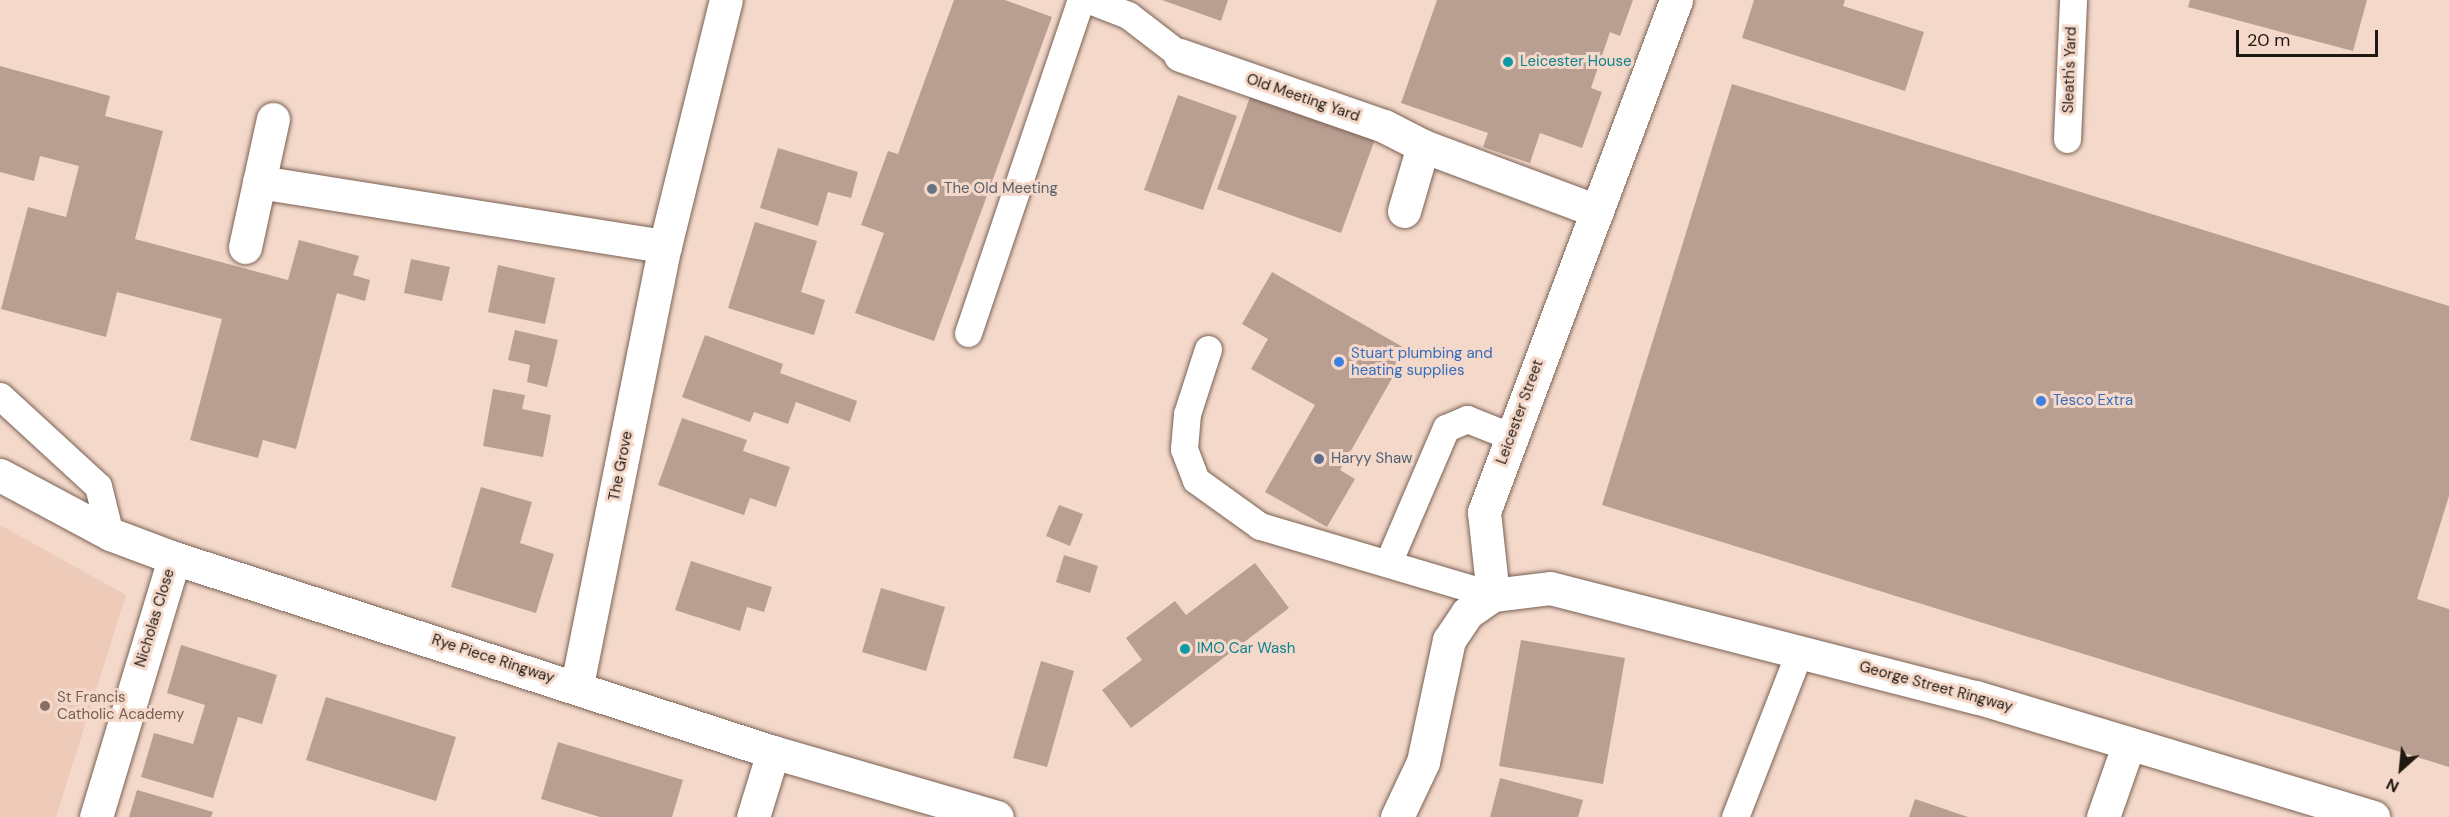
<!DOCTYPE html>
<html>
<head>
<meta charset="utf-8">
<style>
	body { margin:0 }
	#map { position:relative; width:2449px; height:817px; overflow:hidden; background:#f4d9ca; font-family:"DM Sans",sans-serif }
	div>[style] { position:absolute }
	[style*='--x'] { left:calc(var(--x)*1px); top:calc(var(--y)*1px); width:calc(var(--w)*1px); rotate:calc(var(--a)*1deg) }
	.built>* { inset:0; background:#eecbb9 }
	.building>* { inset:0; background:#b99f91 }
	.roads { filter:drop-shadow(0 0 2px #796154) drop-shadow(0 0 2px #796154) }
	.service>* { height:27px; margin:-13.5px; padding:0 13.5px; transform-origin:13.5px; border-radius:13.5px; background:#fff }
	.minor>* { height:33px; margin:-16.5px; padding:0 16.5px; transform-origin:16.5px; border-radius:16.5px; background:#fff }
	.tertiary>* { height:33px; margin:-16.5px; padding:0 16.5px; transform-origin:16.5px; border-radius:16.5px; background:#fff }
	.secondary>* { height:33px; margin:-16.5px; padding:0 16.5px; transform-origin:16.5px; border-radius:16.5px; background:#fff }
	.dots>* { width:16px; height:16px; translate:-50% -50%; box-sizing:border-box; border:3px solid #f4d9ca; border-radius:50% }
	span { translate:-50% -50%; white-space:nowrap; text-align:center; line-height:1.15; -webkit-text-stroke:6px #f4d9ca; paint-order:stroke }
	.culture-label { font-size:15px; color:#0d838f }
	.left { translate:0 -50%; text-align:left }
	.street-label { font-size:15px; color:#211812 }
	.worship-label { font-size:15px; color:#5b616d }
	.shop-label { font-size:15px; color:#366cbe }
	.service-label { font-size:15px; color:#4e5e75 }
	.education-label { font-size:15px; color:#785e54 }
	.north { position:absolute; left:2371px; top:739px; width:60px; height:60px; -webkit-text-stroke:4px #f4d9ca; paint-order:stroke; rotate:207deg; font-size:16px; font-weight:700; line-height:24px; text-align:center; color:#211812 }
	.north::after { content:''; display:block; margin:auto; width:21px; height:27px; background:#211812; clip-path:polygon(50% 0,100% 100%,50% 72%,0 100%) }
	.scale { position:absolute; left:2236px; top:30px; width:142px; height:27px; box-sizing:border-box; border:3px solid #211812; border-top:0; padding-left:8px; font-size:18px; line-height:21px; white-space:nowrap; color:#211812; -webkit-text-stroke:4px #f4d9ca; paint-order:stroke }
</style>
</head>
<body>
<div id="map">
	<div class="built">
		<div style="clip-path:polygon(0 525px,126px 595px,56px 817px,0 817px)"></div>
	</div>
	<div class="building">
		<div style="clip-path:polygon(954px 0,1005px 0,1052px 17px,934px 341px,855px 313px,884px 233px,861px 225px,888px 151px,898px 154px)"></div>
		<div style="clip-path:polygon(1162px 0,1228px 0,1221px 21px)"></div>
		<div style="clip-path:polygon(1437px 0,1633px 0,1620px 36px,1610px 32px,1591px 88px,1602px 92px,1582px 148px,1540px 133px,1530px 163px,1483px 147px,1488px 133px,1401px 103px)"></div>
		<div style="clip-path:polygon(1754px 0,1845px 0,1843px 6px,1924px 32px,1905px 91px,1742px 38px)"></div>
		<div style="clip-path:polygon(2190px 0,2367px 0,2353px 51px,2188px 7px)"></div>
		<div style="clip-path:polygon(0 66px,110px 96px,105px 116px,163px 131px,135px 239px,288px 280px,299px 240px,359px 256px,353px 275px,370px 280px,365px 301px,337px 293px,296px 449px,263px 440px,258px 458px,190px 440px,222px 319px,117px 292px,106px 337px,1px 309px,28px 207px,66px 217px,79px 166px,40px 156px,34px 181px,0 172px)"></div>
		<div style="clip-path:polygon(1732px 84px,2449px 306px,2449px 496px,2417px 599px,2449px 609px,2449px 767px,1602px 505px)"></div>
		<div style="clip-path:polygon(1251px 94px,1375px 139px,1341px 233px,1217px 189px)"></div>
		<div style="clip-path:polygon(1178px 95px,1237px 116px,1203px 210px,1144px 190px)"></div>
		<div style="clip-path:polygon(778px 148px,858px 172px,851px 198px,828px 192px,818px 226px,760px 208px)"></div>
		<div style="clip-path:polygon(755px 222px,817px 241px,801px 292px,825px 300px,814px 335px,728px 308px)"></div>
		<div style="clip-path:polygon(411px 259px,450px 267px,442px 301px,404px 293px)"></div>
		<div style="clip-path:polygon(498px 265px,555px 278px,545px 324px,488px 312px)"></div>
		<div style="clip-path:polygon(1272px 272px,1408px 350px,1340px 470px,1355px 479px,1327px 527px,1265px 492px,1315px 405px,1251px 369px,1268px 339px,1242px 324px)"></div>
		<div style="clip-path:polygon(515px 330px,558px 340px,547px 387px,527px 382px,530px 365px,508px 360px)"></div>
		<div style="clip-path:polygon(705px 335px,783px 364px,780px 373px,857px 401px,850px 422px,796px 402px,788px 424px,754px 412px,750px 422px,682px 397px)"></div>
		<div style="clip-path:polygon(493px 389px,525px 395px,522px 409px,551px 415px,543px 457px,483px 446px)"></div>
		<div style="clip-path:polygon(682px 418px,747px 440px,743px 451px,790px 467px,776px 507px,750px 498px,744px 515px,658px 485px)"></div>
		<div style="clip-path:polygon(481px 487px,532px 502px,520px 543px,554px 554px,536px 613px,451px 587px)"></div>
		<div style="clip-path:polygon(1059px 505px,1083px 514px,1070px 546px,1046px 536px)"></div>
		<div style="clip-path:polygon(1064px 555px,1098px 566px,1090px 593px,1056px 582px)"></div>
		<div style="clip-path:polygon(691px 561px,772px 587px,764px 612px,747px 607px,740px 631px,675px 610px)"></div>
		<div style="clip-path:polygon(1255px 563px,1289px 608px,1131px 728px,1102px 690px,1142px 660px,1126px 638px,1175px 601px,1186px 615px)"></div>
		<div style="clip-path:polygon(881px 588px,945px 607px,926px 671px,862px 652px)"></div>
		<div style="clip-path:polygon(1521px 640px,1625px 658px,1603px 784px,1499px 766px)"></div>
		<div style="clip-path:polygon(181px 645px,277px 675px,262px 724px,238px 717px,213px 798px,141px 777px,154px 733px,193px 744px,205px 705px,167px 693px)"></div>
		<div style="clip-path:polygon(1041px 661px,1074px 671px,1047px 767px,1013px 758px)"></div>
		<div style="clip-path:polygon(326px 697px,456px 737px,436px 801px,306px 760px)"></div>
		<div style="clip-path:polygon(558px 742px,683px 780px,672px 817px,600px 817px,541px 799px)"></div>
		<div style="clip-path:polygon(1500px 778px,1583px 800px,1578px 817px,1490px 817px)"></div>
		<div style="clip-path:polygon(137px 790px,213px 812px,211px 817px,129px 817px)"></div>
		<div style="clip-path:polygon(1915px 799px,1968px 817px,1909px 817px)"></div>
	</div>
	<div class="roads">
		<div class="service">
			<div style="--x:1089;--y:0;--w:42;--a:21"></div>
			<div style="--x:1128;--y:15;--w:66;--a:37.6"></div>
			<div style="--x:2067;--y:139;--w:139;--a:-87.5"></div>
			<div style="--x:968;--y:333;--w:352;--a:-71.3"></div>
			<div style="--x:1208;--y:349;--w:68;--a:107.9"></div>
			<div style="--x:1187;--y:414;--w:35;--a:95"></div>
			<div style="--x:1184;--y:449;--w:33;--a:69"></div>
			<div style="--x:1196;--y:480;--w:79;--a:35.7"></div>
			<div style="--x:1260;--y:526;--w:243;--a:16.5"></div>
			<div style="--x:0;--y:396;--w:133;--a:42.6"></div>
			<div style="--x:98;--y:486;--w:49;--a:76"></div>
			<div style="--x:1388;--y:563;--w:147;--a:-66.8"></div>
			<div style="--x:1446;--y:428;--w:23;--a:-23"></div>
			<div style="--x:1467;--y:419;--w:46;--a:21.6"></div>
			<div style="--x:1735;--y:817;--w:179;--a:-68.7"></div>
		</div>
		<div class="minor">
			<div style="--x:1180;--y:55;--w:216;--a:19.2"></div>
			<div style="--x:1384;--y:126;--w:44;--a:27.1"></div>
			<div style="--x:259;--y:182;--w:411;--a:9"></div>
			<div style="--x:1404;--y:211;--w:68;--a:-73.7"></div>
			<div style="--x:1423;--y:146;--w:186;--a:20.5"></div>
			<div style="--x:245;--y:247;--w:131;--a:-77.7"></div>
			<div style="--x:577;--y:685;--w:448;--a:-78.7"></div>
			<div style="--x:665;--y:246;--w:253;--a:-76.1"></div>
			<div style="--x:96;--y:817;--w:270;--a:-73.2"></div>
			<div style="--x:753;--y:817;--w:68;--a:-72.9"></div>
			<div style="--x:2103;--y:817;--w:78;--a:-70.6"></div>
		</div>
		<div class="tertiary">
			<div style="--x:1493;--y:595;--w:83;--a:-96.2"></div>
			<div style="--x:1484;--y:512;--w:547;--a:-69.44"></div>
			<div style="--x:1397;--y:817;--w:61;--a:-64.7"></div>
			<div style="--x:1423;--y:762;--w:125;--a:-78"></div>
			<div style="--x:1449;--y:640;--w:32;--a:-56"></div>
			<div style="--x:1467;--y:613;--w:32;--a:-35"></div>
			<div style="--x:1493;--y:595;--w:57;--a:-7"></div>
			<div style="--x:1550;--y:588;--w:440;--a:14.4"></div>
			<div style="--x:1976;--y:697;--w:415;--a:16.8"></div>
		</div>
		<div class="secondary">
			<div style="--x:0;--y:475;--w:125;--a:28.2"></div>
			<div style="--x:110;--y:534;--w:68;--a:20.6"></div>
			<div style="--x:174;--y:558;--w:630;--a:17.95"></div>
			<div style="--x:773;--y:752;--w:233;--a:16.2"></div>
		</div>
	</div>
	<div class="dots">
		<div style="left:1508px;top:62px;background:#0f9aa8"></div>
		<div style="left:932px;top:189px;background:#6b7280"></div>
		<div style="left:1339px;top:362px;background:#3f7fe0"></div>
		<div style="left:2041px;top:401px;background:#3f7fe0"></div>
		<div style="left:1319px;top:459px;background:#5c6f8a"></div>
		<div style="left:1185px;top:649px;background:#0f9aa8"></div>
		<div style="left:45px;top:706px;background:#8d6e63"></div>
	</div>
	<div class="culture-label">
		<span class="left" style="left:1520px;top:62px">Leicester House</span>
		<span class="left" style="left:1197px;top:649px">IMO Car Wash</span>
	</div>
	<div class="street-label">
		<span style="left:2070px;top:70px;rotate:-88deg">Sleath's Yard</span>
		<span style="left:1303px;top:98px;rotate:19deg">Old Meeting Yard</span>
		<span style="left:1520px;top:412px;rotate:-70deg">Leicester Street</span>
		<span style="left:621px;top:466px;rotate:-79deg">The Grove</span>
		<span style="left:155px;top:618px;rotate:-73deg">Nicholas Close</span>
		<span style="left:493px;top:659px;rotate:18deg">Rye Piece Ringway</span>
		<span style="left:1936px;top:687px;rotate:15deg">George Street Ringway</span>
	</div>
	<div class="worship-label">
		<span class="left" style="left:944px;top:189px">The Old Meeting</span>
	</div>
	<div class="shop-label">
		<span class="left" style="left:1351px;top:362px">Stuart plumbing and<br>heating supplies</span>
		<span class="left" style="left:2053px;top:401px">Tesco Extra</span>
	</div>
	<div class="service-label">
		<span class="left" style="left:1331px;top:459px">Haryy Shaw</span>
	</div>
	<div class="education-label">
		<span class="left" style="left:57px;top:706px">St Francis<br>Catholic Academy</span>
	</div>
	<div class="north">N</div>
	<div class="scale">20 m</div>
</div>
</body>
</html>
